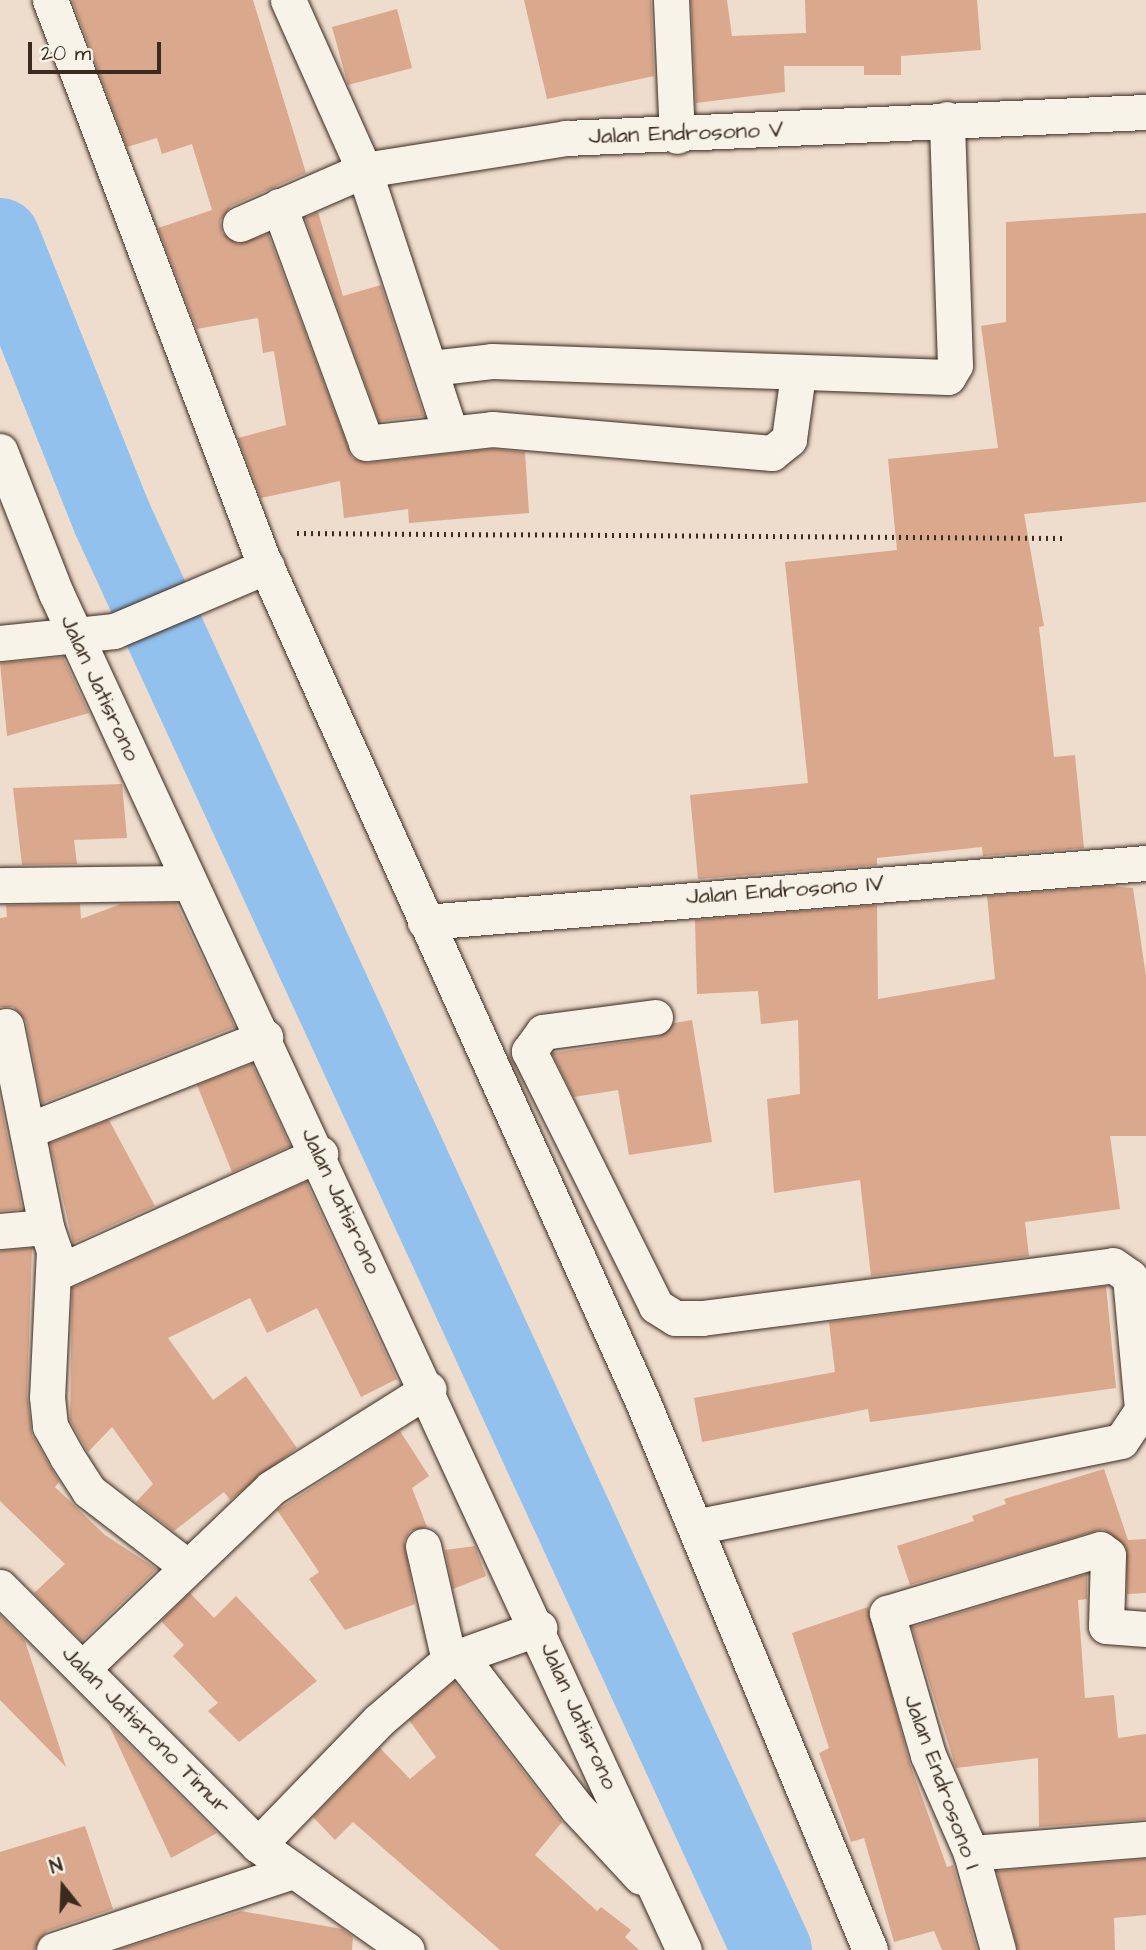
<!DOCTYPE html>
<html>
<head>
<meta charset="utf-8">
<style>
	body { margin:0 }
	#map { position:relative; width:1146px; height:1950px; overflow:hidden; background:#eedccd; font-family:"Architects Daughter",sans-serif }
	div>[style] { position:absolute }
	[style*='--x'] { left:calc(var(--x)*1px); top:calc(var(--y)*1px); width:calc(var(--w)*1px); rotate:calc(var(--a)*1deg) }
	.river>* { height:80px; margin:-40px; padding:0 40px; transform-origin:40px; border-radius:40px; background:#92c1ed }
	.building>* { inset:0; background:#daa88d }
	.path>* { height:4.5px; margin-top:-2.25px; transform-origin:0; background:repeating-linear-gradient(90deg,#3b2a1e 0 2px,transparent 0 7px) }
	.roads { filter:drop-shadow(0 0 2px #3b2a1e) drop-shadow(0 0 2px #3b2a1e) }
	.street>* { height:35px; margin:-17.5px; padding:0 17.5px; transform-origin:17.5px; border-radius:17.5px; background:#f7f3e8 }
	span { translate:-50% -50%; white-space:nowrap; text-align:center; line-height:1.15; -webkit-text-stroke:7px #f7f3e8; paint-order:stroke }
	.street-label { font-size:23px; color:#3b2a1e }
	.north { position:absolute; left:28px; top:1852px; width:70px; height:70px; -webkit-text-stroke:5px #f7f3e8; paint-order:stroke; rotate:342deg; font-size:19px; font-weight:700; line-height:28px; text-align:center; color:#3b2a1e }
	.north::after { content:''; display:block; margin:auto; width:24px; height:32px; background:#3b2a1e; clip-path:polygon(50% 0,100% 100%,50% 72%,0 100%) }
	.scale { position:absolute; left:28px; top:42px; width:133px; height:32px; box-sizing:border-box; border:4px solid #3b2a1e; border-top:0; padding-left:9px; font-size:21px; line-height:24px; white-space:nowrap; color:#3b2a1e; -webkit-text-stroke:5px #f7f3e8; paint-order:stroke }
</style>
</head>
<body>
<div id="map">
	<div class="river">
		<div style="--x:0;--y:238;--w:302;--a:68.2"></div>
		<div style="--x:112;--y:518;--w:1577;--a:65.26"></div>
	</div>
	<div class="building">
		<div style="clip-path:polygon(72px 0,253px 0,306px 173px,231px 206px,220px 221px,222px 233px,238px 244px,268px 234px,352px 458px,368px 463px,492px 449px,525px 452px,529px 513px,409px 523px,408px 509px,344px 518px,340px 481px,261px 498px,238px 438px,286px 425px,274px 351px,263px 353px,258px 318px,197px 329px,158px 228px,212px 210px,192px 144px,162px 154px,157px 138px,127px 147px)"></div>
		<div style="clip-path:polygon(524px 0,651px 0,654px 76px,547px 99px)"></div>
		<div style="clip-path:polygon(691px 0,727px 0,732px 36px,806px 33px,805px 0,977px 0,981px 50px,901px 56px,901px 75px,864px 75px,864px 66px,784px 66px,785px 92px,696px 103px)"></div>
		<div style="clip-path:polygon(397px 9px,412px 68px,348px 85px,332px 27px)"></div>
		<div style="clip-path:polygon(318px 212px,343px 296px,381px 285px,424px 416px,379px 421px,305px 218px)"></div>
		<div style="clip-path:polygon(1146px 213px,1146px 502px,1024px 514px,1044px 626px,1039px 627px,1054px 757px,1075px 755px,1084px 848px,983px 856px,982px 847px,877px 858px,877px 865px,698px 879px,690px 795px,808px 783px,785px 562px,897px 550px,888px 459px,998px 448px,981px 326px,1006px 322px,1006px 222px)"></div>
		<div style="clip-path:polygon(63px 657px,89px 713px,7px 736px,0 663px)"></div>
		<div style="clip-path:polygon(122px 784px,127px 838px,74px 840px,77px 864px,22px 865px,13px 788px)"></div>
		<div style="clip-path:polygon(1110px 886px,1133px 888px,1146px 976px,1146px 1136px,1110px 1136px,1120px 1209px,1025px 1222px,1029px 1256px,871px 1276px,860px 1180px,774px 1193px,767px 1099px,800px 1094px,798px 1020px,761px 1024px,758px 991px,697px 994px,695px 920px,877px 905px,878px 999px,995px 979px,987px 896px)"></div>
		<div style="clip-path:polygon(176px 903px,235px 1027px,42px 1103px,26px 1021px,13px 1007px,0 1007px,0 918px,7px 917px,6px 905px,80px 904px,81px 919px,121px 904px)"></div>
		<div style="clip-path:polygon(692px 1020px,712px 1142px,629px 1155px,618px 1090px,574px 1097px,552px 1053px,658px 1037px,674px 1023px)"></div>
		<div style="clip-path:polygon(252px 1064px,290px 1146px,232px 1172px,197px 1085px)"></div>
		<div style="clip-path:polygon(0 1099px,22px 1209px,0 1211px)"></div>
		<div style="clip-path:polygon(109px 1120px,155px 1206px,73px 1243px,50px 1143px)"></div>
		<div style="clip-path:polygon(306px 1182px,397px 1379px,361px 1397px,317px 1308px,267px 1333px,250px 1298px,168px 1338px,213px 1400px,246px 1376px,297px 1448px,230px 1500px,224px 1492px,174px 1531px,136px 1502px,153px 1484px,112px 1427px,88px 1452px,70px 1420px,72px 1288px)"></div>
		<div style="clip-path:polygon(32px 1248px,27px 1396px,32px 1435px,59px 1482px,55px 1487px,105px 1535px,157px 1569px,82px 1641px,34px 1593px,65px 1564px,0 1501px,0 1251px)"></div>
		<div style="clip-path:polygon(1106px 1286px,1116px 1388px,870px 1422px,868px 1409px,702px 1442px,694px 1398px,835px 1372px,829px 1322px)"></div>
		<div style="clip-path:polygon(400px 1431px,429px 1476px,412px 1488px,427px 1527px,410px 1531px,404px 1541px,415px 1604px,345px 1630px,309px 1579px,319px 1572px,277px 1510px)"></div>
		<div style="clip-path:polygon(1104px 1469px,1128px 1540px,1146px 1539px,1146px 1593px,1127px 1594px,1126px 1547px,1103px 1529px,910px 1585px,897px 1546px,974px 1521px,972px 1516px,1006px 1504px,1004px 1499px)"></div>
		<div style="clip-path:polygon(475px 1546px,486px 1576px,453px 1589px,445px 1550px)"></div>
		<div style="clip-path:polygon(1087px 1574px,1087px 1599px,1078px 1600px,1085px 1698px,1114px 1695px,1118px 1738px,1146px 1734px,1146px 1819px,1039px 1827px,1038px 1758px,956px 1768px,912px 1627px)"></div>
		<div style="clip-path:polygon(190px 1593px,214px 1618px,236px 1596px,317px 1681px,239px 1742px,208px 1711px,218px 1703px,173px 1656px,184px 1645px,161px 1621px)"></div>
		<div style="clip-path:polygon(868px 1607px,909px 1761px,947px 1867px,953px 1865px,977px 1950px,942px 1950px,934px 1931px,894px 1942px,864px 1838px,851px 1842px,819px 1753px,829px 1748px,792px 1633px)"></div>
		<div style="clip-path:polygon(0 1615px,25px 1641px,66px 1767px,0 1700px)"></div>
		<div style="clip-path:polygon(454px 1682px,562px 1822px,535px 1855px,597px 1911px,601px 1907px,631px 1930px,625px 1937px,639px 1950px,500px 1950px,353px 1822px,335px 1840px,313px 1817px,380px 1748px,410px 1779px,436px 1757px,409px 1720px)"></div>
		<div style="clip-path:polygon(109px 1725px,217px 1833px,171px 1858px)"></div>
		<div style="clip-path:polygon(85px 1826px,113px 1909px,47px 1931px,34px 1950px,0 1950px,0 1852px)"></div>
		<div style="clip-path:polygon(1146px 1859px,1146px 1915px,1114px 1918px,1115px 1950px,1018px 1950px,997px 1871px)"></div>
		<div style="clip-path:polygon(241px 1911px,342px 1929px,353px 1937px,352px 1950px,118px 1950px)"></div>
	</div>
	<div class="path">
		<div style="--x:297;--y:533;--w:766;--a:0.37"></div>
	</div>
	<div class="roads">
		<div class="street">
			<div style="--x:50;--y:0;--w:594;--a:69.18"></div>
			<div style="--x:261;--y:555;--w:927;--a:65.73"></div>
			<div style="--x:642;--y:1400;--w:595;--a:67.48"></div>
			<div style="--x:288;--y:0;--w:186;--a:65.9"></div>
			<div style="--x:364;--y:170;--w:273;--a:71.8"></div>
			<div style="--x:671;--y:0;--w:136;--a:87.5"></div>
			<div style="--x:279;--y:206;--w:252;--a:69.8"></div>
			<div style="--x:366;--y:443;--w:127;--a:-6.3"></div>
			<div style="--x:492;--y:429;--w:281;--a:4.9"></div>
			<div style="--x:772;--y:453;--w:22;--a:-39"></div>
			<div style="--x:789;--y:439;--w:66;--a:-82.1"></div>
			<div style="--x:240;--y:224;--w:135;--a:-23.5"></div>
			<div style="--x:364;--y:170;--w:205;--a:-9"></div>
			<div style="--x:566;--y:138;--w:581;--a:-2.57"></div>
			<div style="--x:431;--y:368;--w:61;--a:-6.5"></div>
			<div style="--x:492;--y:361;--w:456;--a:2"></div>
			<div style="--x:948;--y:377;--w:14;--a:-60"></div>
			<div style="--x:955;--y:365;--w:246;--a:-91.9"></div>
			<div style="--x:0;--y:451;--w:153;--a:68.5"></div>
			<div style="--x:56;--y:593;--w:1495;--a:65.17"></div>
			<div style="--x:0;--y:643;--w:115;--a:-6"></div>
			<div style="--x:114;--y:631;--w:166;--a:-23"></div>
			<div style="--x:0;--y:885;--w:189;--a:-0.6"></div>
			<div style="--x:425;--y:922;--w:723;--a:-4.68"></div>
			<div style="--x:655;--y:1017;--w:113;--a:172.4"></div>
			<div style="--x:543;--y:1032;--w:24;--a:126"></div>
			<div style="--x:529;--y:1051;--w:285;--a:63.5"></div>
			<div style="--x:656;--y:1306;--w:22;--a:32"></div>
			<div style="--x:675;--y:1318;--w:27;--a:0"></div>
			<div style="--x:702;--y:1318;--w:414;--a:-7.3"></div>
			<div style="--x:1113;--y:1265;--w:21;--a:35"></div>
			<div style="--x:1130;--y:1277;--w:134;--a:84.8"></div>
			<div style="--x:1142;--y:1410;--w:37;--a:124"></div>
			<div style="--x:1121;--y:1441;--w:434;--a:168.6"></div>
			<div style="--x:6;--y:1026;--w:205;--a:78.7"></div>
			<div style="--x:29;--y:1130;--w:254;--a:-21.5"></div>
			<div style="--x:0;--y:1231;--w:46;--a:-5"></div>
			<div style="--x:46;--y:1227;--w:24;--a:71"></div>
			<div style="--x:54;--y:1250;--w:147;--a:92.7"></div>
			<div style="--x:47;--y:1397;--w:29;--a:84"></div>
			<div style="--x:50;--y:1426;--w:35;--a:61"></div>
			<div style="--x:67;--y:1457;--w:40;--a:57.1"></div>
			<div style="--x:89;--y:1491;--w:121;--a:37.6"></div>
			<div style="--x:56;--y:1273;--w:290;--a:-24.3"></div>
			<div style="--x:423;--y:1546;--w:117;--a:77.2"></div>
			<div style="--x:0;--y:1587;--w:365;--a:45"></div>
			<div style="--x:258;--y:1845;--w:182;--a:35.2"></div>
			<div style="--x:459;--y:1655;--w:193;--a:52.4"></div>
			<div style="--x:577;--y:1808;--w:94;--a:47.2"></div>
			<div style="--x:85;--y:1666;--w:257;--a:-43.7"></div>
			<div style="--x:271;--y:1488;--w:186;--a:-32.1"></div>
			<div style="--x:258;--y:1845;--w:173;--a:-45.9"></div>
			<div style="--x:378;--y:1721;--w:94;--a:-40.7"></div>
			<div style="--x:449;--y:1660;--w:96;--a:-19.6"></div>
			<div style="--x:971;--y:1853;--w:176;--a:-4.6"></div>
			<div style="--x:54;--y:1950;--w:252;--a:-18.3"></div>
			<div style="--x:998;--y:1950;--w:101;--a:-105.6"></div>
			<div style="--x:971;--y:1853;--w:107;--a:-113.7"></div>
			<div style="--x:928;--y:1755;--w:148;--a:-106.1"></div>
			<div style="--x:887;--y:1613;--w:222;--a:-16.7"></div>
			<div style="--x:1100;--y:1549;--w:10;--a:37"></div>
			<div style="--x:1108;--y:1555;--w:71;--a:91.6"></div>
			<div style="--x:1106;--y:1626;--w:40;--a:4.3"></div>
		</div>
	</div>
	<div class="street-label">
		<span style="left:686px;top:133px;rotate:-2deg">Jalan Endrosono V</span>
		<span style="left:100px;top:688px;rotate:65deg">Jalan Jatisrono</span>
		<span style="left:785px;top:890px;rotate:-4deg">Jalan Endrosono IV</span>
		<span style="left:341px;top:1201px;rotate:65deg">Jalan Jatisrono</span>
		<span style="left:579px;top:1716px;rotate:66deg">Jalan Jatisrono</span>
		<span style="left:146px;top:1730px;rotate:45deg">Jalan Jatisrono Timur</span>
		<span style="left:942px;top:1782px;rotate:70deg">Jalan Endrosono I</span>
	</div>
	<div class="north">N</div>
	<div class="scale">20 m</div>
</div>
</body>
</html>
